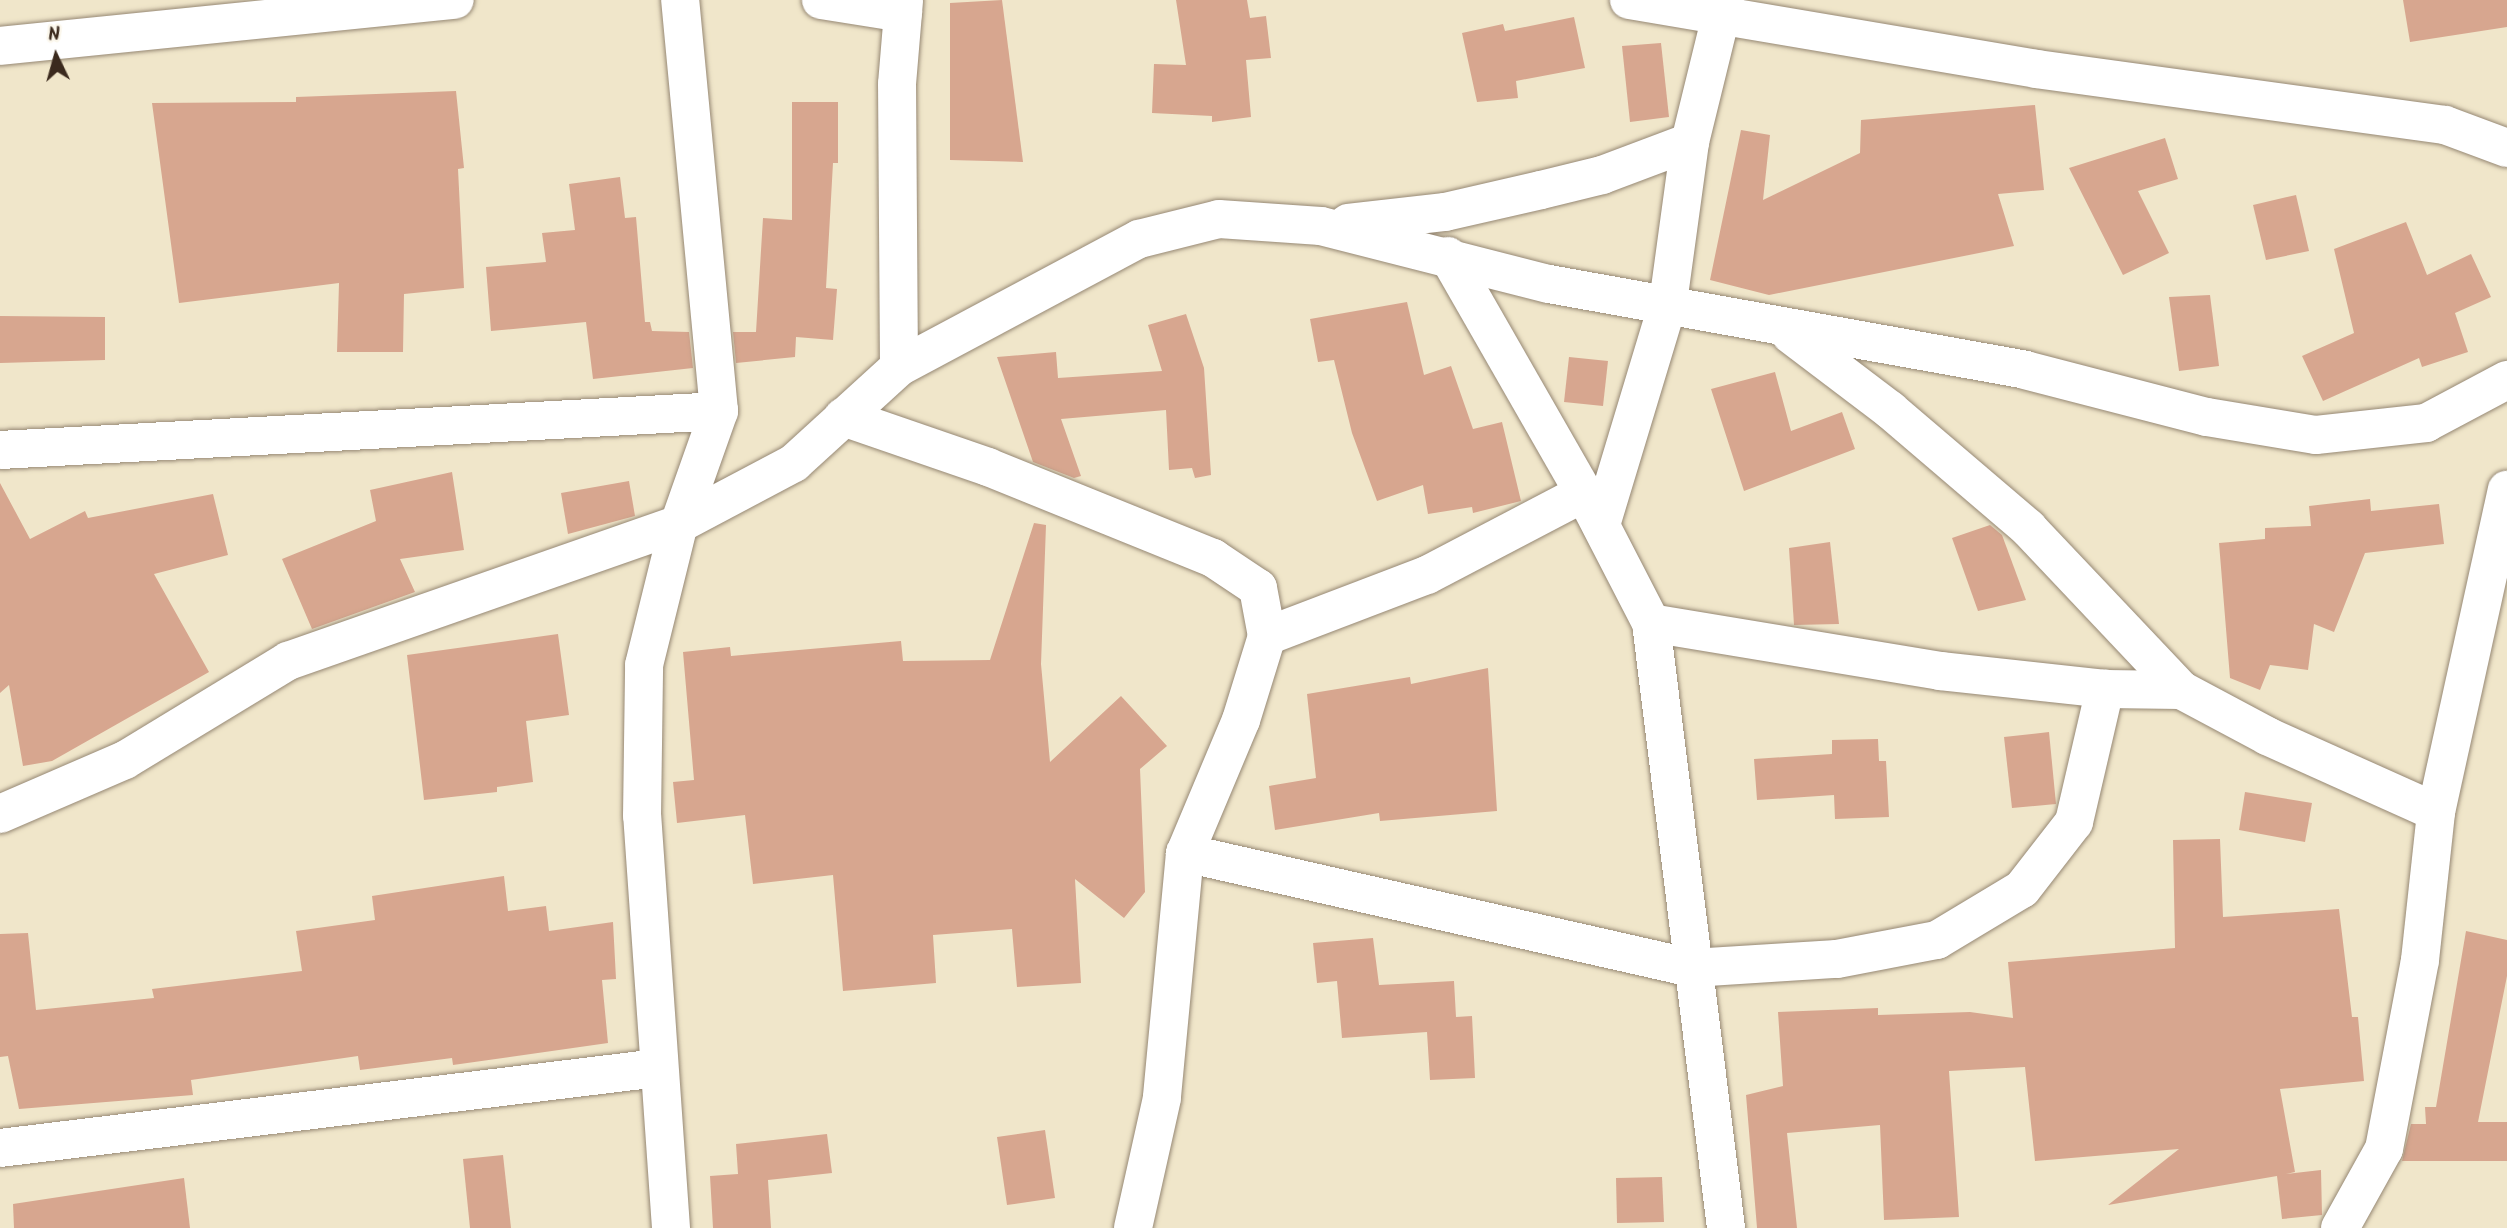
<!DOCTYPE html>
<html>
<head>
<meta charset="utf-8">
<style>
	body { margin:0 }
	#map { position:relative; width:2507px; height:1228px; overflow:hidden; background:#f0e6ca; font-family:Kalam,sans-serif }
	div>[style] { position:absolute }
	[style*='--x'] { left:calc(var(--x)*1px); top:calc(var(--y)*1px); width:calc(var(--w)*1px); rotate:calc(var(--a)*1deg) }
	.building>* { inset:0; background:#d7a68f }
	.roads { filter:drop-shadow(0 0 2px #968874) drop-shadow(0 0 2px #968874) }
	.minor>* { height:38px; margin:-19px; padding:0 19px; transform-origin:19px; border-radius:19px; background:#fff }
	span { translate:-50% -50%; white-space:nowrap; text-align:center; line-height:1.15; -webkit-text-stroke:7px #fbf7ec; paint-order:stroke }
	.north { position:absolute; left:21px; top:21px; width:70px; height:70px; -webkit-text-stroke:5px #fbf7ec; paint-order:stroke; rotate:355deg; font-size:19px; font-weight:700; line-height:28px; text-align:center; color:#3b2a1e }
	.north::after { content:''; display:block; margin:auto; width:24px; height:32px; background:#3b2a1e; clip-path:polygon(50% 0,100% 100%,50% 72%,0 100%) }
</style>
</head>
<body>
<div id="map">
	<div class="building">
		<div style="clip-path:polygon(1002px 0,1023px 162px,950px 160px,950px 3px)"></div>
		<div style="clip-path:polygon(1176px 0,1247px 0,1250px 18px,1266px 16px,1271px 58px,1246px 60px,1251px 117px,1212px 122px,1212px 116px,1152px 113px,1154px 64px,1186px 65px)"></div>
		<div style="clip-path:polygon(2403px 0,2507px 0,2507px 27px,2410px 42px)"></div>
		<div style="clip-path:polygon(1574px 17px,1585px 68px,1516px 81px,1518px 98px,1477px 102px,1462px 33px,1503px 24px,1505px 31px)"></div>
		<div style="clip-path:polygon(1661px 43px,1669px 117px,1630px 122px,1622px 46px)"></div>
		<div style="clip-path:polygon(456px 91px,464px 168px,458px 169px,464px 288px,404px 294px,403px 352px,337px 352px,339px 283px,179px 303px,152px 103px,296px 102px,296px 97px)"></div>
		<div style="clip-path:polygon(792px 102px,838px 102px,838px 163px,833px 163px,826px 288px,837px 289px,833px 340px,796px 337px,795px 357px,736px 363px,733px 332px,756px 332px,763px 218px,792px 220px)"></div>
		<div style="clip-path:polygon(2035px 105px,2044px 190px,1998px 194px,2014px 246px,1769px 295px,1710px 280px,1741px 130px,1770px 135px,1763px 200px,1860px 153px,1861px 120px)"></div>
		<div style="clip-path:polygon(2165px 138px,2178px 179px,2138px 191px,2169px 253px,2123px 275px,2069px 168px)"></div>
		<div style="clip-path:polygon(620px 177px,625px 218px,636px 217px,645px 322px,650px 322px,652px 331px,689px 332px,693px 368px,593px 379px,586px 322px,491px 331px,486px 267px,546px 262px,542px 233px,575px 230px,569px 184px)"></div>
		<div style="clip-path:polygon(2296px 195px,2309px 251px,2266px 260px,2253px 205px)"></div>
		<div style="clip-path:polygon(2406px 222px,2427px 275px,2471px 254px,2491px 297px,2455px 313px,2468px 352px,2422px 367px,2419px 358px,2323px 401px,2302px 356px,2354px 333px,2334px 249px)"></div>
		<div style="clip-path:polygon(2210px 295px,2219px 366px,2179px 371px,2169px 297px)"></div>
		<div style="clip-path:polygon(1407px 302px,1424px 375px,1451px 366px,1473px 429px,1502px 422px,1521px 501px,1473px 513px,1472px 507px,1428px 514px,1423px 485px,1377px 501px,1352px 433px,1334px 360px,1318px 362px,1310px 319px)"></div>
		<div style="clip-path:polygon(1186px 314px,1204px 368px,1211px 475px,1195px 478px,1192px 468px,1169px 470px,1166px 410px,1061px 419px,1081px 476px,1074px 478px,1033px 462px,997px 357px,1056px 352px,1058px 378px,1162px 371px,1148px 325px)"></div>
		<div style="clip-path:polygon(0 316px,105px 317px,105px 360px,0 363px)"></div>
		<div style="clip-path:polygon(1569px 357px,1608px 361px,1603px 406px,1564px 402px)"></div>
		<div style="clip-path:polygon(1775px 372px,1791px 431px,1842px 412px,1855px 449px,1744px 491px,1711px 389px)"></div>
		<div style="clip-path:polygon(452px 472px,464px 550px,400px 559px,415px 592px,312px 629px,282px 559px,376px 521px,370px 490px)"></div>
		<div style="clip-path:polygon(629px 481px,635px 516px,568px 534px,561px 493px)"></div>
		<div style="clip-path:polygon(0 483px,30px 539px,85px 511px,88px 518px,213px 494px,228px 555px,154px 574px,209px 672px,52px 761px,23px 766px,9px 685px,0 693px)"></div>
		<div style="clip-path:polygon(2370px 499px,2371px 511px,2439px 504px,2444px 544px,2365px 553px,2334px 632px,2314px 624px,2308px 670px,2270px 665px,2260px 690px,2230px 678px,2219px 543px,2265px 539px,2265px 528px,2311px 526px,2309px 506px)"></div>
		<div style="clip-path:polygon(1034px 523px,1046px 525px,1041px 664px,1050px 762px,1121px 696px,1167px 746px,1140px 769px,1145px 892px,1124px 918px,1075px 879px,1081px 983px,1017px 987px,1012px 929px,933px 935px,936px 983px,843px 991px,833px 875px,753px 884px,745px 815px,677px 823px,673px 782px,694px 780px,683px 652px,730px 647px,731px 656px,901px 641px,903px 661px,990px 660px)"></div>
		<div style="clip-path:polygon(1990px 525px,2002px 535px,2026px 600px,1978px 611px,1952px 538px)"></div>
		<div style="clip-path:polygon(1830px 542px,1839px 624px,1794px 625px,1789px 548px)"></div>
		<div style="clip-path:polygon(558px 634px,569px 715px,526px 721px,533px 782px,497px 787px,497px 792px,424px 800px,407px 655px)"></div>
		<div style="clip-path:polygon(1488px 668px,1497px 811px,1380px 821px,1379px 813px,1275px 830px,1269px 786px,1316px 778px,1307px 694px,1410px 677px,1411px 684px)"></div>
		<div style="clip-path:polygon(2049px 732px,2056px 804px,2012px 808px,2004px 737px)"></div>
		<div style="clip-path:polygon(1878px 739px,1879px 761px,1886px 761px,1889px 817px,1835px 819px,1834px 795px,1757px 800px,1754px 759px,1832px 754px,1832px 740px)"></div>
		<div style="clip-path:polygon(2245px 792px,2312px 803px,2305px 842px,2239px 830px)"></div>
		<div style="clip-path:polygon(2220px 839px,2223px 917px,2339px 909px,2352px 1017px,2358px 1017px,2364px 1081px,2280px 1089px,2295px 1172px,2286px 1174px,2321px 1170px,2322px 1215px,2282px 1219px,2277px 1176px,2108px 1205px,2179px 1149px,2035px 1161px,2025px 1067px,1949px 1071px,1959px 1217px,1884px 1220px,1880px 1125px,1787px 1133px,1797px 1228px,1757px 1228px,1746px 1095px,1783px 1086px,1778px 1012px,1878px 1008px,1878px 1015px,1970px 1012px,2013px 1018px,2008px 962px,2175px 948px,2173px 840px)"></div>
		<div style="clip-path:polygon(504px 876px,508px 911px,546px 906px,549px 931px,613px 922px,616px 979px,602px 980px,608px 1043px,453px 1065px,452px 1058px,360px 1070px,358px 1056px,191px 1080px,193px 1095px,19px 1109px,8px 1056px,0 1057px,0 934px,28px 933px,36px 1010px,154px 998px,152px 989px,302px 971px,296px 931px,375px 920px,372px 896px)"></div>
		<div style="clip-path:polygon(2466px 931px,2507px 940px,2507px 976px,2478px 1122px,2507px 1122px,2507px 1161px,2402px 1161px,2411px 1124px,2426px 1124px,2425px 1107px,2436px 1107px)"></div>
		<div style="clip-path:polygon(1373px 938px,1379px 985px,1454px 981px,1456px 1017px,1472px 1016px,1475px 1078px,1430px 1080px,1427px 1032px,1342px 1038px,1337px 981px,1317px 983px,1313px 943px)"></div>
		<div style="clip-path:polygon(1045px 1130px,1055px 1198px,1007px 1205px,997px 1137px)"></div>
		<div style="clip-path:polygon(827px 1134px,832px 1173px,768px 1180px,771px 1228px,713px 1228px,710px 1176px,738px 1174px,736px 1144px)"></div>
		<div style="clip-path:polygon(503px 1155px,511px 1228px,470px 1228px,463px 1159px)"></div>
		<div style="clip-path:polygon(1662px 1177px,1664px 1222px,1617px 1223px,1616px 1178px)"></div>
		<div style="clip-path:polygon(184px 1178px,190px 1228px,14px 1228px,13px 1204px)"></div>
	</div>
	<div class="roads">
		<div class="minor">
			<div style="--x:821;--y:0;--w:83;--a:9"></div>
			<div style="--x:1629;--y:0;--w:413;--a:9.6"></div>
			<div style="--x:2036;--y:69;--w:413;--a:7.8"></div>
			<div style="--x:2445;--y:125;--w:66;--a:20.4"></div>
			<div style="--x:0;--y:46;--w:457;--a:-5.8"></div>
			<div style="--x:1348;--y:223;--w:98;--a:-6.5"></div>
			<div style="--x:1445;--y:212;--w:98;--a:-12.9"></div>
			<div style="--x:1541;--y:190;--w:63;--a:-13.8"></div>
			<div style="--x:1602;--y:175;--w:94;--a:-20.6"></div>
			<div style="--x:1448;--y:256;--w:273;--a:60.2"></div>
			<div style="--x:1584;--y:493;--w:146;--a:62.7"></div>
			<div style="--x:1651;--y:623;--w:610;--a:82.93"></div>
			<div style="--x:1790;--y:334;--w:126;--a:37.2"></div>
			<div style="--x:1890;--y:410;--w:182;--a:40.5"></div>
			<div style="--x:2028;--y:528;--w:223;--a:46.6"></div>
			<div style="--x:2181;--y:690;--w:98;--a:28.1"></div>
			<div style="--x:2267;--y:736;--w:185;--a:24.2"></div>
			<div style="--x:899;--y:367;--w:283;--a:-90.4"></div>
			<div style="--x:897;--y:84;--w:84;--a:-85.2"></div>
			<div style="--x:843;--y:417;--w:153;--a:19"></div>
			<div style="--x:988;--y:467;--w:243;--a:22"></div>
			<div style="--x:1213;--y:558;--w:54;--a:33.7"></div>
			<div style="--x:1258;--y:588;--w:49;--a:79.4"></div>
			<div style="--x:1267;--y:636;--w:88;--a:107.2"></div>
			<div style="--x:1241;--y:720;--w:144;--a:112.8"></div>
			<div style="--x:1185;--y:853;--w:246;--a:95.4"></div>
			<div style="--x:1162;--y:1098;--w:133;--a:102.6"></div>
			<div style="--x:0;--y:450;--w:720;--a:-3.1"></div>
			<div style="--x:1601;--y:525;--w:232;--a:-73.2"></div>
			<div style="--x:1668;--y:303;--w:162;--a:-82.2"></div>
			<div style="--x:1690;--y:142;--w:146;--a:-76.2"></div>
			<div style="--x:1651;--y:623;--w:293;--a:9.4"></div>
			<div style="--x:1940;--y:671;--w:166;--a:6.2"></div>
			<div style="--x:2105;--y:689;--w:76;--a:0.8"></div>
			<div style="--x:1267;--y:636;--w:171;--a:-20.9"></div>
			<div style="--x:1427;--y:575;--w:177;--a:-27.6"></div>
			<div style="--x:0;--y:814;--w:136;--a:-23.4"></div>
			<div style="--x:125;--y:760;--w:191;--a:-31.3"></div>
			<div style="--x:288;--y:661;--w:414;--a:-19.3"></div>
			<div style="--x:679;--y:524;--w:130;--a:-27.9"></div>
			<div style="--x:794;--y:463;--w:142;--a:-42.4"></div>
			<div style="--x:899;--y:367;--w:272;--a:-28.1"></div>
			<div style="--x:1139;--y:239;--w:82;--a:-14"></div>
			<div style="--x:1219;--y:219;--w:102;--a:3.9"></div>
			<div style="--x:1321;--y:226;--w:235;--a:14.3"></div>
			<div style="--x:1549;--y:284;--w:484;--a:10.2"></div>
			<div style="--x:2025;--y:370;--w:188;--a:14.5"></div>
			<div style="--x:2207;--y:417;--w:110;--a:9.4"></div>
			<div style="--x:2316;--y:435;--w:111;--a:-6.2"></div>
			<div style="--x:2426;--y:423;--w:92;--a:-28"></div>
			<div style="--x:1185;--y:853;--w:520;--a:12.78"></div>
			<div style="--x:1692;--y:968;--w:145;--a:-3.6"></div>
			<div style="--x:1837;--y:959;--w:102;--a:-10.8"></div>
			<div style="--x:1937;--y:940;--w:99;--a:-31"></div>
			<div style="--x:2022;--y:889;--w:85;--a:-52.2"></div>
			<div style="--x:2074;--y:822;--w:137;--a:-76.9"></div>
			<div style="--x:0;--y:1148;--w:663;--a:-6.93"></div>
			<div style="--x:671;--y:1228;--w:413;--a:-94"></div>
			<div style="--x:642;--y:816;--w:151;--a:-89.2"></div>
			<div style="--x:644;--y:665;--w:145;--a:-76.1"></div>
			<div style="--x:679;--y:524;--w:120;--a:-70.5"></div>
			<div style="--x:719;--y:411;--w:413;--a:-95.4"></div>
			<div style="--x:2340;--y:1228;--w:90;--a:-60.9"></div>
			<div style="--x:2384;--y:1149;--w:192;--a:-79.2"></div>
			<div style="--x:2420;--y:960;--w:149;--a:-83.8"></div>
			<div style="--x:2436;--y:812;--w:330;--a:-77.6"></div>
		</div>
	</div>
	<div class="north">N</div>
</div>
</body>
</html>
